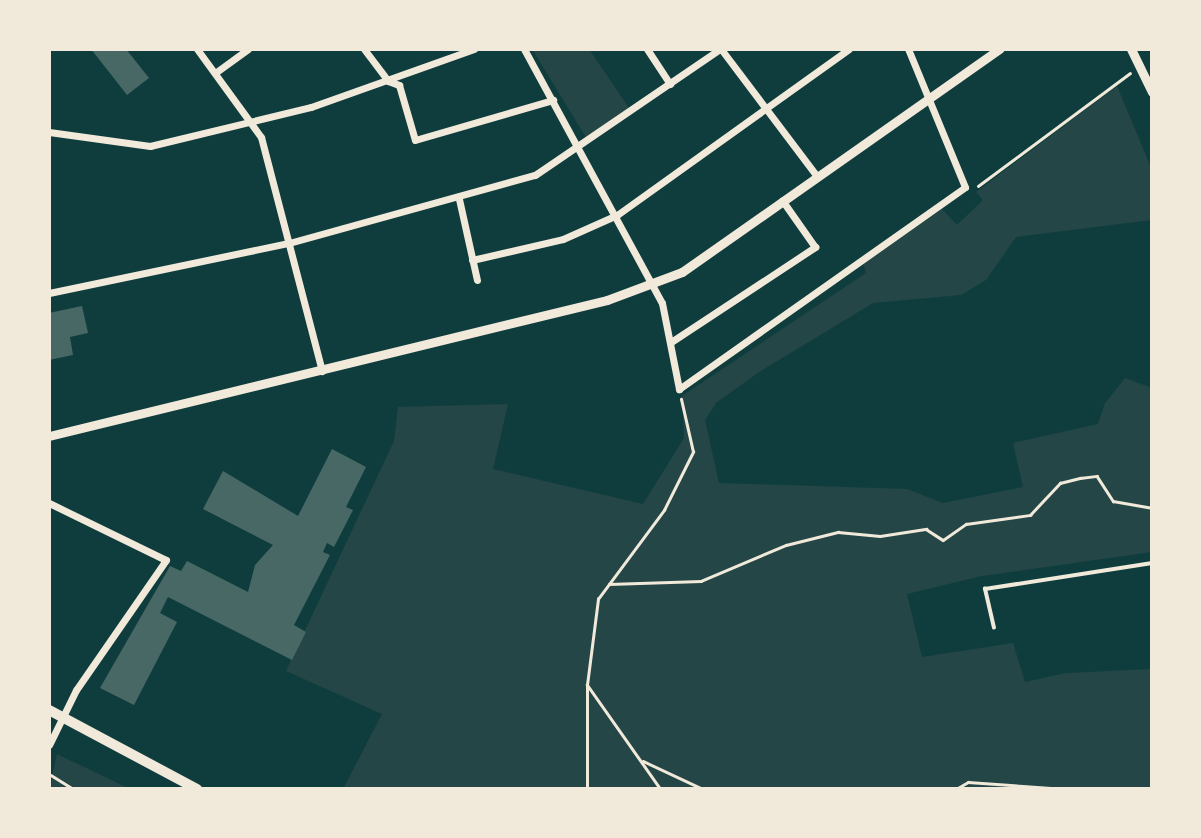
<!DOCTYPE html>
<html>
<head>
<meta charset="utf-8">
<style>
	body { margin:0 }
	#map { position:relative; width:1201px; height:838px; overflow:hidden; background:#0f3d3e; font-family:"PT Sans Narrow",sans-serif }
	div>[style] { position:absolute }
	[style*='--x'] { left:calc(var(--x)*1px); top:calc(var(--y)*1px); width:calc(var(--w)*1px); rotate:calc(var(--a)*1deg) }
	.green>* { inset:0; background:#244646 }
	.building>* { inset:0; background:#486865 }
	.path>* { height:2.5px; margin:-1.25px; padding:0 1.25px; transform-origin:1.25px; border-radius:1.25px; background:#f1e9da }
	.service>* { height:3.5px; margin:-1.75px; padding:0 1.75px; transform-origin:1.75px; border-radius:1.75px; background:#f1e9da }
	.minor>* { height:7px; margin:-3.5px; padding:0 3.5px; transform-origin:3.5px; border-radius:3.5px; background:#f1e9da }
	.tertiary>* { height:9px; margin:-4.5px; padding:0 4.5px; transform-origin:4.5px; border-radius:4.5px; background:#f1e9da }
	.secondary>* { height:10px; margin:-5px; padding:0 5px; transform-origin:5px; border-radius:5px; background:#f1e9da }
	span { translate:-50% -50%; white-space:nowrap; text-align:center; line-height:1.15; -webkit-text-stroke:5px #f1e9da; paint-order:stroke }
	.frame { position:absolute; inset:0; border:51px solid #f1e9da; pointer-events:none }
</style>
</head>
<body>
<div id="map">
	<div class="green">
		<div style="clip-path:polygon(532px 49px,589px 49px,629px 108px,587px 139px)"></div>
		<div style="clip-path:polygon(1117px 86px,1152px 170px,1152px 220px,1016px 237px,986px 280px,961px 295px,873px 303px,759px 372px,716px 403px,705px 420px,719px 483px,907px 489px,943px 503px,1023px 487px,1013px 443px,1098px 424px,1105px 403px,1125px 378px,1152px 388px,1152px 552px,982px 576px,907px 594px,922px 657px,1013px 643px,1025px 682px,1066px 673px,1152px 669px,1152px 789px,343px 789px,382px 714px,286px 671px,394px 441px,398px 407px,508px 404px,493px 469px,643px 504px,684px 438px,682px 396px,866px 273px,863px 264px,942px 209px,957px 225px,983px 200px,976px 192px)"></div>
		<div style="clip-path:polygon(57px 754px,130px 789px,49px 789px)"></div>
	</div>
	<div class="building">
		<div style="clip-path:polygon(91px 49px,126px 49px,149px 78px,127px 95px)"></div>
		<div style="clip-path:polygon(82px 306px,88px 333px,70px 337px,73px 355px,49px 360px,49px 313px)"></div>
		<div style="clip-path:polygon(332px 449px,366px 467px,346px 507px,353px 510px,334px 547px,327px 543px,323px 552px,330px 555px,294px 625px,306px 632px,292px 660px,168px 597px,160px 613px,177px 622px,134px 705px,100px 688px,170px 566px,181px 571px,187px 561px,248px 592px,255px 565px,273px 545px,203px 509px,223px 471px,298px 516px)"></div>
	</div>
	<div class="path">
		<div style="--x:978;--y:186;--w:189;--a:-36.6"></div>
		<div style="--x:609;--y:584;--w:92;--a:-1.9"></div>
		<div style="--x:701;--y:581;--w:92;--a:-23"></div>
		<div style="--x:786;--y:545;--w:54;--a:-14"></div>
		<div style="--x:838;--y:532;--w:42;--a:5.4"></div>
		<div style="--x:880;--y:536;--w:47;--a:-8.7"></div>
		<div style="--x:926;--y:529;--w:20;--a:33"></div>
		<div style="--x:943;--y:540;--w:28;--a:-35"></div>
		<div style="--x:966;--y:524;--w:65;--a:-8"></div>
		<div style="--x:1030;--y:515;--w:44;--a:-46.8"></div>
		<div style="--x:1060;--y:483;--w:21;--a:-14"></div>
		<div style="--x:1080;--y:478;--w:17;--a:-7"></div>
		<div style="--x:1097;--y:476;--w:30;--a:57"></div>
		<div style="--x:1113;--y:501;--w:40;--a:10"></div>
		<div style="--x:643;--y:761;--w:66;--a:25"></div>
		<div style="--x:51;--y:775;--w:26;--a:32"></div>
		<div style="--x:587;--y:789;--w:104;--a:-90"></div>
		<div style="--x:660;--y:789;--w:127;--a:-125.1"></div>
		<div style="--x:587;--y:685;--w:87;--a:-82.7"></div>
		<div style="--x:598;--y:599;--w:111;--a:-53.4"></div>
		<div style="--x:664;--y:510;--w:65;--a:-63.4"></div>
		<div style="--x:693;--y:452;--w:54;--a:-102.8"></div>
		<div style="--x:956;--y:789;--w:14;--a:-30"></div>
		<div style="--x:968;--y:782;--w:97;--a:4.1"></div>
	</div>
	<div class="service">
		<div style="--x:994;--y:628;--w:40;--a:-103"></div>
		<div style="--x:985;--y:589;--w:169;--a:-8.8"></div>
	</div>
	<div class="minor">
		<div style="--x:197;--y:49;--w:109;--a:54"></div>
		<div style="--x:261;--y:137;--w:242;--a:75.4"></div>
		<div style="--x:364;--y:49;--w:40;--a:53"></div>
		<div style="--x:388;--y:81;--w:12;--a:20"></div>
		<div style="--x:399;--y:85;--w:57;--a:73.8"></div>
		<div style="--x:415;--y:140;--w:144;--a:-16.2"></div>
		<div style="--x:524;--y:49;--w:289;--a:61.5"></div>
		<div style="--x:662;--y:303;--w:88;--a:78.8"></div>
		<div style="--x:647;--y:49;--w:42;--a:56.7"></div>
		<div style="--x:721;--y:49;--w:158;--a:53"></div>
		<div style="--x:215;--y:73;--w:41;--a:-36"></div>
		<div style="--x:49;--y:132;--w:102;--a:7.9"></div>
		<div style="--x:150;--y:146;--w:166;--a:-13.6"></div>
		<div style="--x:311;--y:107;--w:173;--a:-19.6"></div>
		<div style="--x:459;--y:199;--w:83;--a:77.5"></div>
		<div style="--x:472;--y:260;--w:93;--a:-13"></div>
		<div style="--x:563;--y:239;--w:59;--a:-24"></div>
		<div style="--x:617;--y:215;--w:285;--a:-35.6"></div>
		<div style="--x:49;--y:293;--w:245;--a:-11.8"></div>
		<div style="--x:289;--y:243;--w:255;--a:-15.5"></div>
		<div style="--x:535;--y:175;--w:224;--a:-34.3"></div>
		<div style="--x:671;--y:342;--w:173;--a:-33.4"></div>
		<div style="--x:815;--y:247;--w:57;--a:-125.1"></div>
		<div style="--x:679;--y:389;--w:350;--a:-35.2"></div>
		<div style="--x:965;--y:187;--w:149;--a:-112.4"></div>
		<div style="--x:49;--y:503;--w:130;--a:26"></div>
		<div style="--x:166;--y:560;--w:158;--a:124.7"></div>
		<div style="--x:76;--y:690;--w:61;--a:116.1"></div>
	</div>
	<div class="tertiary">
		<div style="--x:1131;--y:49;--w:48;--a:64"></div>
		<div style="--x:49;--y:436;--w:574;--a:-13.7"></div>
		<div style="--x:607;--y:300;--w:80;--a:-20.5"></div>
		<div style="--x:682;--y:272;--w:388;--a:-35.1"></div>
	</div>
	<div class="secondary">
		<div style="--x:49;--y:710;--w:168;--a:28.1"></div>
	</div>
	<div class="frame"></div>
</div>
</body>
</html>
